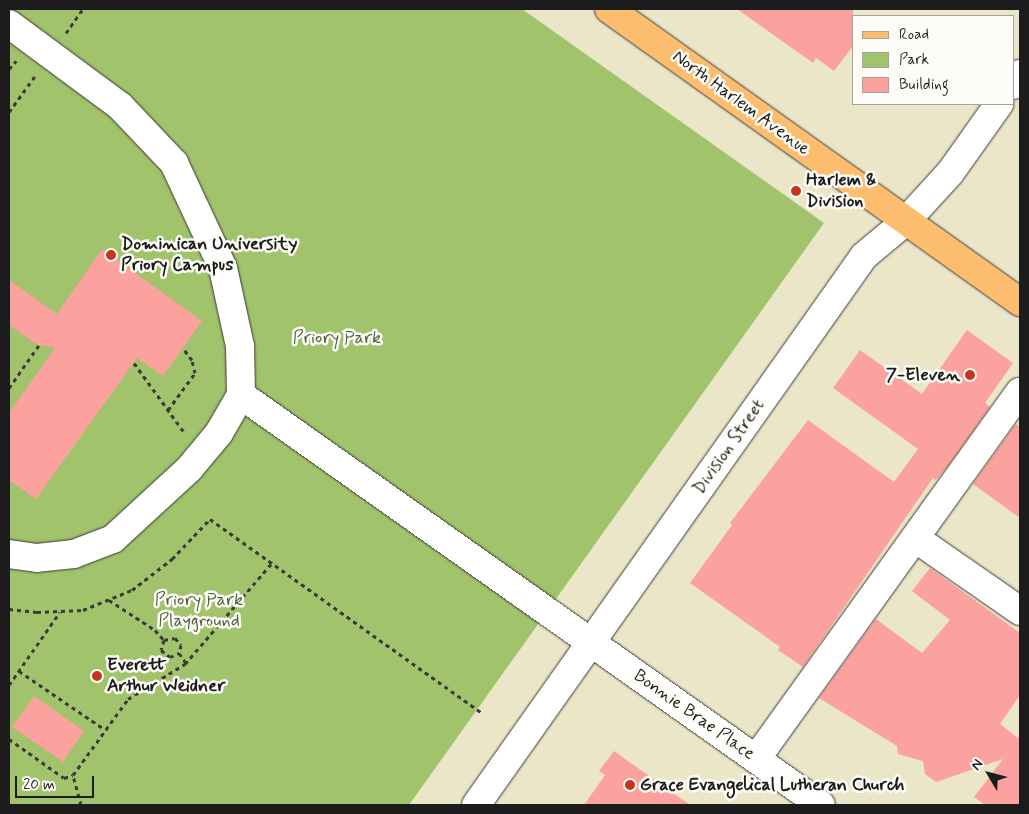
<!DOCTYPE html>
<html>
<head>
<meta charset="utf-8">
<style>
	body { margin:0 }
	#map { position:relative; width:1029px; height:814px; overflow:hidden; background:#ece6c9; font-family:Mynerve,sans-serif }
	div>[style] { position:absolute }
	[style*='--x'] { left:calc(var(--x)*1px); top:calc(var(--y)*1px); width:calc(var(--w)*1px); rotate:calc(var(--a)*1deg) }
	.green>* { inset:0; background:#a0c36c }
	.building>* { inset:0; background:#fba19e }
	.path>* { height:3px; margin-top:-1.5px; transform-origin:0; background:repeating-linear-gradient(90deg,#3b3a36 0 4px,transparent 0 8px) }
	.roads { filter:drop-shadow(0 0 1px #3b3a36) drop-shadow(0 0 1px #3b3a36) }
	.minor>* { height:28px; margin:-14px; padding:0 14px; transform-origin:14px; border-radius:14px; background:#fff }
	.major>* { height:28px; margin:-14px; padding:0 14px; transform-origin:14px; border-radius:14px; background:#fcbd6e }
	.dots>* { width:14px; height:14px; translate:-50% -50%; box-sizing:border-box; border:2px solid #fdfcf7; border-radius:50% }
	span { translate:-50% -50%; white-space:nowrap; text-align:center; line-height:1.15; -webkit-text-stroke:5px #fdfcf7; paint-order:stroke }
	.street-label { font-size:18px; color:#1c1c1c }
	.poi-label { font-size:18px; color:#1c1c1c; font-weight:700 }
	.left { translate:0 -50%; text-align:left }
	.right { translate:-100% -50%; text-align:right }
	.park-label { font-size:18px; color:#515f3c }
	.frame { position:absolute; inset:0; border:10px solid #1c1c1c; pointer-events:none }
	.legend { position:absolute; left:852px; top:15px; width:162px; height:90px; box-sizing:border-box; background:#fdfcf7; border:1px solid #a3a29f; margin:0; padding:6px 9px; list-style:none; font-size:15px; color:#1c1c1c }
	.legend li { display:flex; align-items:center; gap:10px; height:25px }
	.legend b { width:25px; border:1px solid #a3a29f }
	.north { position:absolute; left:964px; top:749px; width:50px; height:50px; -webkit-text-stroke:4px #fdfcf7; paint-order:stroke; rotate:307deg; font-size:14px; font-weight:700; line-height:20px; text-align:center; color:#1c1c1c }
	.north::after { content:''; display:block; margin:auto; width:18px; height:22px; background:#1c1c1c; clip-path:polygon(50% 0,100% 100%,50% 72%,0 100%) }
	.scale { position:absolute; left:15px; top:776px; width:79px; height:22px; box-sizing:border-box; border:2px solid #1c1c1c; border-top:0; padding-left:6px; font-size:15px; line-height:18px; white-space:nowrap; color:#1c1c1c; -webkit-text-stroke:4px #fdfcf7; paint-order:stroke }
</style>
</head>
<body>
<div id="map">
	<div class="green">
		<div style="clip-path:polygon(9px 9px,522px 9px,824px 223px,409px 805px,9px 805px)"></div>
	</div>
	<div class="building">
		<div style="clip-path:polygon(737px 9px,853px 9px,853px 46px,834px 71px,816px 58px,813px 63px)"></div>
		<div style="clip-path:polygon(102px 249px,202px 321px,163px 376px,137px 358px,36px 499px,9px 480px,9px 413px,55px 348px,36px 344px,9px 325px,9px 280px,57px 314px)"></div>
		<div style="clip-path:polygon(967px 330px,1013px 363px,985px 403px,990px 407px,948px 466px,936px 480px,933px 478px,803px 667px,778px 650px,780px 647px,690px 583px,732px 525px,730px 523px,808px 420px,894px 482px,918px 449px,833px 388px,860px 350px,922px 394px)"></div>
		<div style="clip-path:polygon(1016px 424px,1020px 427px,1020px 518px,973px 484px)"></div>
		<div style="clip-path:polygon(930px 568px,1020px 633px,1020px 695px,1000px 724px,1018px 738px,1020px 735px,1020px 805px,985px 805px,974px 797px,1003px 759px,936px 782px,925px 774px,923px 761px,898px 754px,897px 746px,819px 698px,876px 619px,922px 653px,950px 620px,912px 591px)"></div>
		<div style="clip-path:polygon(34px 696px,84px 731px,63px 762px,12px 727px)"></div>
		<div style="clip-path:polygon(614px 751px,690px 805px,584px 805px,605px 775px,599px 771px)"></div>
	</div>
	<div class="path">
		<div style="--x:66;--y:33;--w:29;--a:-55"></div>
		<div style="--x:9;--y:69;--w:11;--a:-49"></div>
		<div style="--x:9;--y:112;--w:44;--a:-54.2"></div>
		<div style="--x:134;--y:363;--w:85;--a:54.1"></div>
		<div style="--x:9;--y:388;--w:52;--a:-55.1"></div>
		<div style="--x:168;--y:410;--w:46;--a:-53.9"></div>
		<div style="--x:195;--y:373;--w:13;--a:-103"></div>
		<div style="--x:192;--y:360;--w:15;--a:-127"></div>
		<div style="--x:109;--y:600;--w:55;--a:33.1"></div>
		<div style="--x:155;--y:630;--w:13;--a:48"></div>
		<div style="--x:164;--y:640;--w:11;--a:-10"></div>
		<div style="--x:175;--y:638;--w:9;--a:49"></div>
		<div style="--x:181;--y:645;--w:8;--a:104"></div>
		<div style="--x:179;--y:653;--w:12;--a:55"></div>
		<div style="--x:9;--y:609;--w:28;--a:6"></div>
		<div style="--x:37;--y:612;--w:46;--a:-2.5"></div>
		<div style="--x:83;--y:610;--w:53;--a:-22.2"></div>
		<div style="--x:132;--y:590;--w:51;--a:-37.8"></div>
		<div style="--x:172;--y:559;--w:55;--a:-46.5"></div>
		<div style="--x:210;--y:519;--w:335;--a:35.5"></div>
		<div style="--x:164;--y:640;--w:10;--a:107"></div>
		<div style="--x:161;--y:650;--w:11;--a:38"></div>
		<div style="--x:170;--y:657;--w:10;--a:-24"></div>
		<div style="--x:19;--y:671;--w:103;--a:34.3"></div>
		<div style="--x:9;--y:685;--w:89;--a:-55.1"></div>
		<div style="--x:9;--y:739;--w:67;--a:35.3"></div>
		<div style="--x:64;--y:778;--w:9;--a:-18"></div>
		<div style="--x:81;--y:805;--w:31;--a:-105"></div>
		<div style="--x:73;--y:775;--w:94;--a:-54.1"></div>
		<div style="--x:128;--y:699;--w:67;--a:-31.6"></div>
		<div style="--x:185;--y:664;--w:133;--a:-49.3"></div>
	</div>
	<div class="roads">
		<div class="minor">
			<div style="--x:9;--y:24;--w:138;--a:36.5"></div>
			<div style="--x:120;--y:106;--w:79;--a:46.5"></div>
			<div style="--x:174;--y:163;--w:116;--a:65"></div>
			<div style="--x:223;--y:268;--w:80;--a:77.7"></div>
			<div style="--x:240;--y:346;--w:49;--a:88.8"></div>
			<div style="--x:241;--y:395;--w:44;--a:120.1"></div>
			<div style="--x:219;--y:433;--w:47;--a:129.8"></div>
			<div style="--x:189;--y:469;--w:103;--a:137.4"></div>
			<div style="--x:113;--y:539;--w:42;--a:159"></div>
			<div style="--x:74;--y:554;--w:37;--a:174"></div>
			<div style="--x:37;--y:558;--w:28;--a:-172"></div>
			<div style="--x:1013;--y:85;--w:13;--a:-58"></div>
			<div style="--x:241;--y:395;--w:710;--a:35.26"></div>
			<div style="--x:915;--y:538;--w:128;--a:34.8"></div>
			<div style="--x:756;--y:759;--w:452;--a:-54.3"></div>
			<div style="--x:476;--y:805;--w:672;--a:-54.75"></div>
			<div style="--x:864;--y:256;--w:55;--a:-39.8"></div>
			<div style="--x:906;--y:221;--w:65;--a:-47.5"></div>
			<div style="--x:950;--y:173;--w:85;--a:-54.6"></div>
		</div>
		<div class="major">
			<div style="--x:609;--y:9;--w:505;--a:35.48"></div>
		</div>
	</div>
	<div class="dots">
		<div style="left:796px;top:191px;background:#c8321e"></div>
		<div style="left:111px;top:255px;background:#c8321e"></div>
		<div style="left:970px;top:375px;background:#c8321e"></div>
		<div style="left:97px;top:676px;background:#c8321e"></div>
		<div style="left:630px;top:785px;background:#c8321e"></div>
	</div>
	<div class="street-label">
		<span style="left:741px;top:103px;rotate:36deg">North Harlem Avenue</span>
		<span style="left:729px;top:447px;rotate:-55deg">Division Street</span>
		<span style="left:694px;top:715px;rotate:35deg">Bonnie Brae Place</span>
	</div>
	<div class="poi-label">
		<span class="left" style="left:806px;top:191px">Harlem &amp;<br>Division</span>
		<span class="left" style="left:121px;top:255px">Dominican University<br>Priory Campus</span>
		<span class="right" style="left:960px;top:375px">7-Eleven</span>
		<span class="left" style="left:107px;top:676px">Everett<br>Arthur Weidner</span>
		<span class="left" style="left:640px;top:785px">Grace Evangelical Lutheran Church</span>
	</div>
	<div class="park-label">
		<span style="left:337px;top:338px">Priory Park</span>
		<span style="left:199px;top:611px">Priory Park<br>Playground</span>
	</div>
	<div class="frame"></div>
	<ul class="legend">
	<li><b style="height:6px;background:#fcbd6e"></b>Road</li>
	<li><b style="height:14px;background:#a0c36c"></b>Park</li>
	<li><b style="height:14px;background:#fba19e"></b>Building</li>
	</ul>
	<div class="north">N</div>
	<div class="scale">20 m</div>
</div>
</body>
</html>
